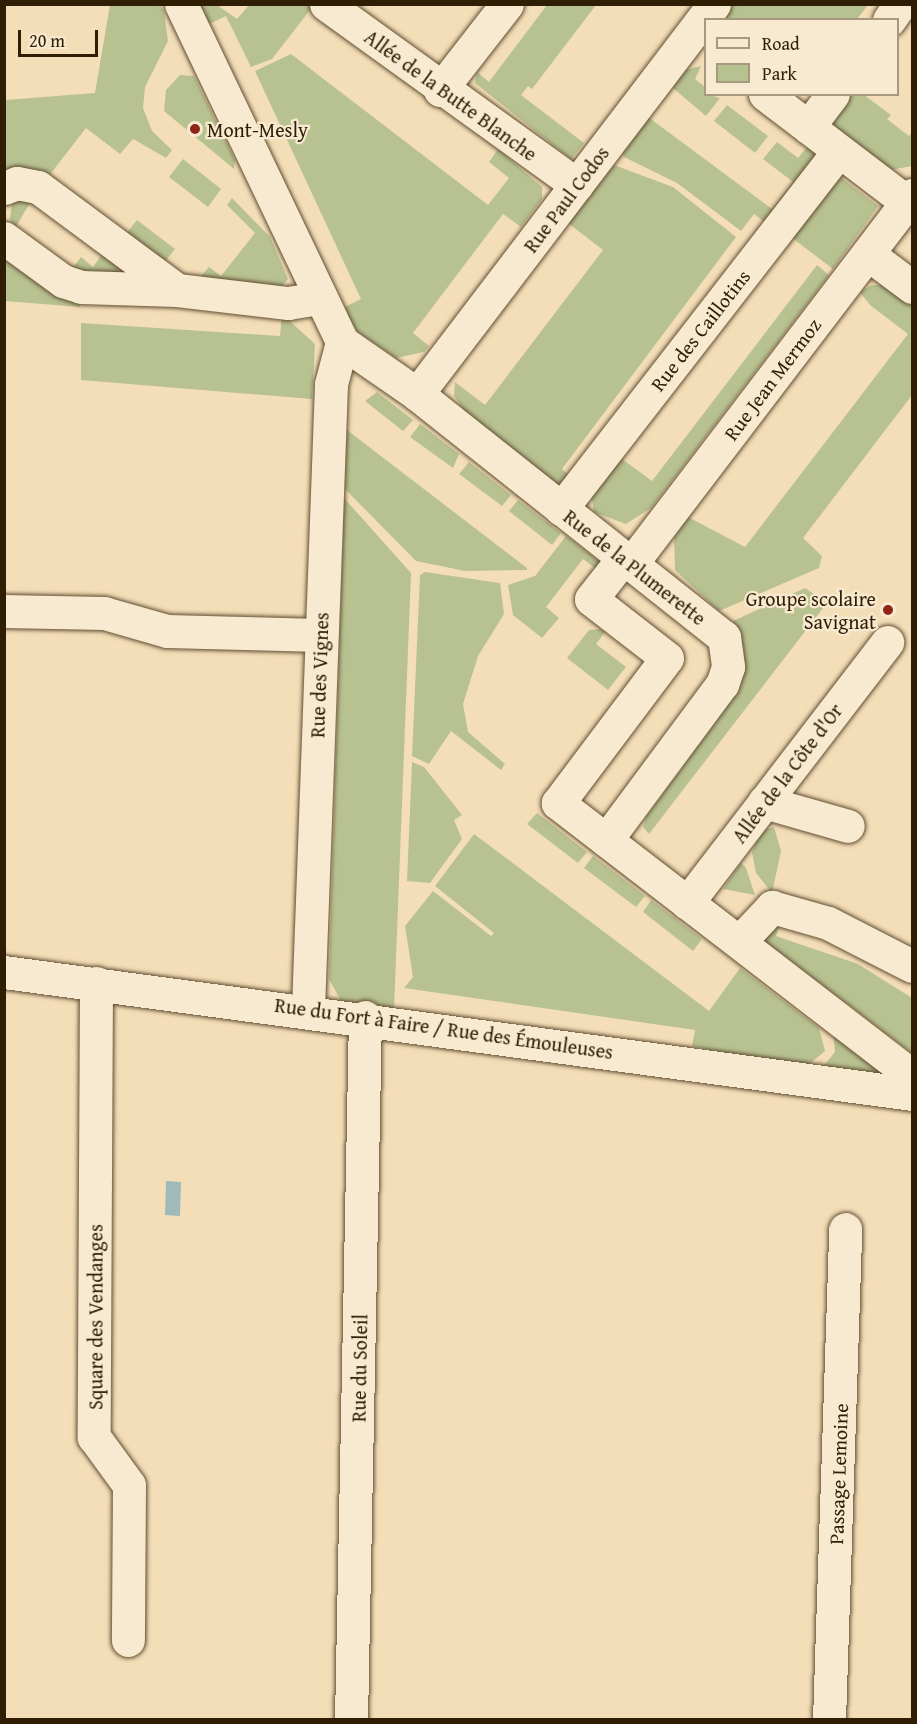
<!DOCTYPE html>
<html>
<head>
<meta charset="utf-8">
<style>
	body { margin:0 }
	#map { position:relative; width:917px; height:1724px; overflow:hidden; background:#f4deb8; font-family:"Gentium Book Plus",serif }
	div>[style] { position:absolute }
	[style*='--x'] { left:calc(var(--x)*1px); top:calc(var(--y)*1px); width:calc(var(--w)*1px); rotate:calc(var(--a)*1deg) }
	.green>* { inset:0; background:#b8c291 }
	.water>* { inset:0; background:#a0bab9 }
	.roads { filter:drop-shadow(0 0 2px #614e31) drop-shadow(0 0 2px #614e31) }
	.minor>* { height:33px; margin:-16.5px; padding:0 16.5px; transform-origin:16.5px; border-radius:16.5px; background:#f8ead1 }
	.dots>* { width:16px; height:16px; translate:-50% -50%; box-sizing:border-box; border:3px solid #f8ead1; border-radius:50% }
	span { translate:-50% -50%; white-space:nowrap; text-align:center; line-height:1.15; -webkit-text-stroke:4.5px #f8ead1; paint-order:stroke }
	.street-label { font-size:20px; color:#301e04 }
	.poi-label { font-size:20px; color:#301e04 }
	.left { translate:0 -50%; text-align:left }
	.right { translate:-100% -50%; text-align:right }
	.frame { position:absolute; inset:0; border:6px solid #301e04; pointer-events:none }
	.legend { position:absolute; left:704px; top:18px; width:195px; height:78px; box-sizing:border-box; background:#f8ead1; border:2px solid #a8987f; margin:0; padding:8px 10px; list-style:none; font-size:18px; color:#301e04 }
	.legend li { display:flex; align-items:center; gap:12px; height:30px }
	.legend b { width:30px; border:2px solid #a8987f }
	.scale { position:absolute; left:18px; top:30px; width:80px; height:27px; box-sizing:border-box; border:3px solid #301e04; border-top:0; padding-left:8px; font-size:18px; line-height:21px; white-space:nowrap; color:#301e04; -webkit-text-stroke:4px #f8ead1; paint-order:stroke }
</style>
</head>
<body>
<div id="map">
	<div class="green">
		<div style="clip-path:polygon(110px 5px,160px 5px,164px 11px,168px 41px,145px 87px,143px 108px,152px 131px,172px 150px,166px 158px,133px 139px,120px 154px,86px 128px,48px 177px,5px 175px,5px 100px,95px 93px)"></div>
		<div style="clip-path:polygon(198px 5px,217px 5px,237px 19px,249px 5px,314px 5px,272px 59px,251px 67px,226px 16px,207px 25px)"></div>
		<div style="clip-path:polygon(547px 5px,596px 5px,532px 89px,528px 86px,521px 95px,584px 143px,571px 159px,475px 83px,477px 72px,489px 82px)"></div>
		<div style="clip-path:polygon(734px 5px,868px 5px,857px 19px,722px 20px)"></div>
		<div style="clip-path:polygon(291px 54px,488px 205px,509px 178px,489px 162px,498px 149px,542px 187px,542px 199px,521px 227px,503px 214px,413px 333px,429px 346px,424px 352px,396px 358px,358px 332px,341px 309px,361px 299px,255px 71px)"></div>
		<div style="clip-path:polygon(701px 66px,695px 79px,705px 87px,706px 94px,720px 98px,706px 116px,673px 88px,685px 70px)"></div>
		<div style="clip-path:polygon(180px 75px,194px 76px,235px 160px,234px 169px,164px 111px,166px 90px)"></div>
		<div style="clip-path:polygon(845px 95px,864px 95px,891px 115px,887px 119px,909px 136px,912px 132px,912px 166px,890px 170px,836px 132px,830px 122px)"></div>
		<div style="clip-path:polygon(727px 105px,768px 136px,755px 153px,714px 121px)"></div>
		<div style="clip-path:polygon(648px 117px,772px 209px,793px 182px,763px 159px,777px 142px,798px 158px,808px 146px,817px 159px,767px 224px,754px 214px,741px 231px,677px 183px,624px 157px,622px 152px)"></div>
		<div style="clip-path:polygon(183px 159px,221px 189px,208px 207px,169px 177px)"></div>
		<div style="clip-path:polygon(614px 165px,673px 187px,736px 237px,562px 469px,573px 478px,558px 484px,471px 420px,454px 396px,455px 382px,485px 405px,603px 250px,568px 223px)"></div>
		<div style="clip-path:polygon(835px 173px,878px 206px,833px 269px,787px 234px)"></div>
		<div style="clip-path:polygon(13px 195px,34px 196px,14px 230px,10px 218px)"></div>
		<div style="clip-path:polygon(232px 198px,270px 237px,288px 279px,281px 287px,195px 283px,209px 267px,221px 276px,255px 233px,227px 205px)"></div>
		<div style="clip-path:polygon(137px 220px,175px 249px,164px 263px,126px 234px)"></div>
		<div style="clip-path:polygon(4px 252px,80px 297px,80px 307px,5px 301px)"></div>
		<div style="clip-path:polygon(104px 252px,119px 265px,117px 273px,69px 273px,81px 257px,93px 267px)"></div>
		<div style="clip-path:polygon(817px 265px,829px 275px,651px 508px,626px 524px,594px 512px,591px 493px,618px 456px,652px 481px)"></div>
		<div style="clip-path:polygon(872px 285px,887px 285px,912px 300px,912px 395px,803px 538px,822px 556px,819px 568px,719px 611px,675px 570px,674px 538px,688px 517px,745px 547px,908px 334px,870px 305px,860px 292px)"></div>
		<div style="clip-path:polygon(282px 314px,315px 344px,312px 399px,81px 380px,81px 323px,280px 336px)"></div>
		<div style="clip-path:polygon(377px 392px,413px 420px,403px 431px,365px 401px)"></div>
		<div style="clip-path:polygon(420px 424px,459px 454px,453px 468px,410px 437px)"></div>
		<div style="clip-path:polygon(347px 430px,527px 568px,527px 570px,465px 571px,416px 561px,345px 489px)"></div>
		<div style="clip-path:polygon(469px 462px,511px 495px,502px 506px,459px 474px)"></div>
		<div style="clip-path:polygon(344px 498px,411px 573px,394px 1009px,341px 1001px,329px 979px)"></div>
		<div style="clip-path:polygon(518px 500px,561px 533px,552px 545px,509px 511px)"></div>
		<div style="clip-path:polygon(566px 536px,604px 565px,599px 571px,583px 559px,546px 607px,559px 618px,542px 638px,513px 615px,508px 585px,535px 576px)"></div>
		<div style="clip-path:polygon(425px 572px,500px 583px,504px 614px,478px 656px,463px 704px,468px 732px,505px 764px,501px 770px,451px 731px,429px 764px,412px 756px,420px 575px)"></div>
		<div style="clip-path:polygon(805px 588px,827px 603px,649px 834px,643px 827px,646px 817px,740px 688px,744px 649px,733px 621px)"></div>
		<div style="clip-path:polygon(600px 629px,605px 632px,596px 644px,626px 667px,608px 690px,567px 658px,589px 630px)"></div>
		<div style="clip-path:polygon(412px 762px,424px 767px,462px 815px,454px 820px,462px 839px,430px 883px,407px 881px)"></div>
		<div style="clip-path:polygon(537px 813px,587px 852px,578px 863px,527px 824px)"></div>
		<div style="clip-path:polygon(774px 827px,781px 851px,772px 893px,756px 873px,752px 852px,761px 831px)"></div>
		<div style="clip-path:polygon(474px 834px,709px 1011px,740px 968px,819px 1028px,825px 1051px,808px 1065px,730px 1054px,692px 1046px,695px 1030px,404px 988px,413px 977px,405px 926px,433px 891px,491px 936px,494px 933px,435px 886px)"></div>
		<div style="clip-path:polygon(593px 856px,645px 896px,636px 907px,584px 868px)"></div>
		<div style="clip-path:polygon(741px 863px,746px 868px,755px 895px,723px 889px)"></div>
		<div style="clip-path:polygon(651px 900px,702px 939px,693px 951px,643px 912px)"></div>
		<div style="clip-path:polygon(780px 922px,776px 936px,858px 964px,912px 998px,912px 1053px,766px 942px,764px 933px)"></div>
		<div style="clip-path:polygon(833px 1033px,887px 1072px,884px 1082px,821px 1069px,835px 1052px)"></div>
	</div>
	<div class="water">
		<div style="clip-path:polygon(166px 1181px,181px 1182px,180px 1216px,165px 1215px)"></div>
	</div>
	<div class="roads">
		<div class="minor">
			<div style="--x:181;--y:4;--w:374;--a:64.5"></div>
			<div style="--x:342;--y:342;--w:91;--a:34.7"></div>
			<div style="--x:417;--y:394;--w:392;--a:38.4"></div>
			<div style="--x:724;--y:637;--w:30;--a:82"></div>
			<div style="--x:728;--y:667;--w:18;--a:109"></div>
			<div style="--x:722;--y:684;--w:194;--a:126.6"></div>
			<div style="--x:606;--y:840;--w:386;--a:37.6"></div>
			<div style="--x:326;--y:4;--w:309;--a:35.8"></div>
			<div style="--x:889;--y:20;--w:19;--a:-55"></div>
			<div style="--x:440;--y:90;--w:109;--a:-52.1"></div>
			<div style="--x:765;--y:94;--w:178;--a:37.3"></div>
			<div style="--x:808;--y:127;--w:41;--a:-52.9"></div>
			<div style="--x:4;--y:188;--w:14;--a:-21"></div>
			<div style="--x:17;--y:183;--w:21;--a:11"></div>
			<div style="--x:38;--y:187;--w:173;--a:36.5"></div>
			<div style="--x:4;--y:238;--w:73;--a:36.1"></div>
			<div style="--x:63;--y:281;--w:19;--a:18"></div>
			<div style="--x:81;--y:287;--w:96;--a:1.8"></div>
			<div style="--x:177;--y:290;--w:112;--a:6.7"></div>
			<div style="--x:288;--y:303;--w:30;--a:-9"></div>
			<div style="--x:868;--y:254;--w:55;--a:36.9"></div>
			<div style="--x:417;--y:394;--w:490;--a:-52.7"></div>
			<div style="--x:561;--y:509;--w:452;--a:-52.2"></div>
			<div style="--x:631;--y:564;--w:464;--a:-52.7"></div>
			<div style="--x:4;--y:611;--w:100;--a:1.1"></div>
			<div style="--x:104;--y:613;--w:66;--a:15.9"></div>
			<div style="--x:167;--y:631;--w:154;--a:1.5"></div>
			<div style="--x:764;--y:802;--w:87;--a:15.9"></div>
			<div style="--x:606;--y:840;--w:61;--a:-142.4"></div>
			<div style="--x:558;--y:803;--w:181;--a:-53.1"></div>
			<div style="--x:667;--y:658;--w:96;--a:-142.2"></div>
			<div style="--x:591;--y:599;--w:53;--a:-51.8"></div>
			<div style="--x:687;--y:903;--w:329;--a:-52.5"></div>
			<div style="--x:740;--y:941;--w:47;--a:-46.7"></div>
			<div style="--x:772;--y:907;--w:58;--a:15.9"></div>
			<div style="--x:828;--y:923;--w:94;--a:27.1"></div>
			<div style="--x:4;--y:972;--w:916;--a:7.65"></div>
			<div style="--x:96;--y:983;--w:454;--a:90.3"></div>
			<div style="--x:94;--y:1437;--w:59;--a:53.9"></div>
			<div style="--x:129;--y:1485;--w:155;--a:90.4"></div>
			<div style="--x:308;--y:1009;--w:625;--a:-87.89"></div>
			<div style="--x:331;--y:384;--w:43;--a:-75.3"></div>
			<div style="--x:351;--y:1720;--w:703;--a:-88.86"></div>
			<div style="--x:829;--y:1720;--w:491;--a:-88.1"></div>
		</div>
	</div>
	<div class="dots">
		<div style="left:195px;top:129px;background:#8f2418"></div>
		<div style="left:888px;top:610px;background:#8f2418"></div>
	</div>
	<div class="street-label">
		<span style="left:451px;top:95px;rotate:36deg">Allée de la Butte Blanche</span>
		<span style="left:566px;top:199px;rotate:-53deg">Rue Paul Codos</span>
		<span style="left:700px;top:330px;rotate:-52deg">Rue des Caillotins</span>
		<span style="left:772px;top:379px;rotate:-53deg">Rue Jean Mermoz</span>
		<span style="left:635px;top:567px;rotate:38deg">Rue de la Plumerette</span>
		<span style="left:319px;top:675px;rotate:-88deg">Rue des Vignes</span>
		<span style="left:787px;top:773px;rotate:-53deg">Allée de la Côte d'Or</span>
		<span style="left:444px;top:1028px;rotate:8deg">Rue du Fort à Faire / Rue des Émouleuses</span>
		<span style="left:95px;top:1317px;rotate:-90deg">Square des Vendanges</span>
		<span style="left:359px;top:1368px;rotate:-89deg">Rue du Soleil</span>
		<span style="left:838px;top:1474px;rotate:-88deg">Passage Lemoine</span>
	</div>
	<div class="poi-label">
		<span class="left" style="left:207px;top:129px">Mont-Mesly</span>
		<span class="right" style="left:876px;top:610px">Groupe scolaire<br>Savignat</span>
	</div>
	<div class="frame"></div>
	<ul class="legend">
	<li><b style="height:8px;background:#f8ead1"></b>Road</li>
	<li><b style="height:16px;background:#b8c291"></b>Park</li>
	</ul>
	<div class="scale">20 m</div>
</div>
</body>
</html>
